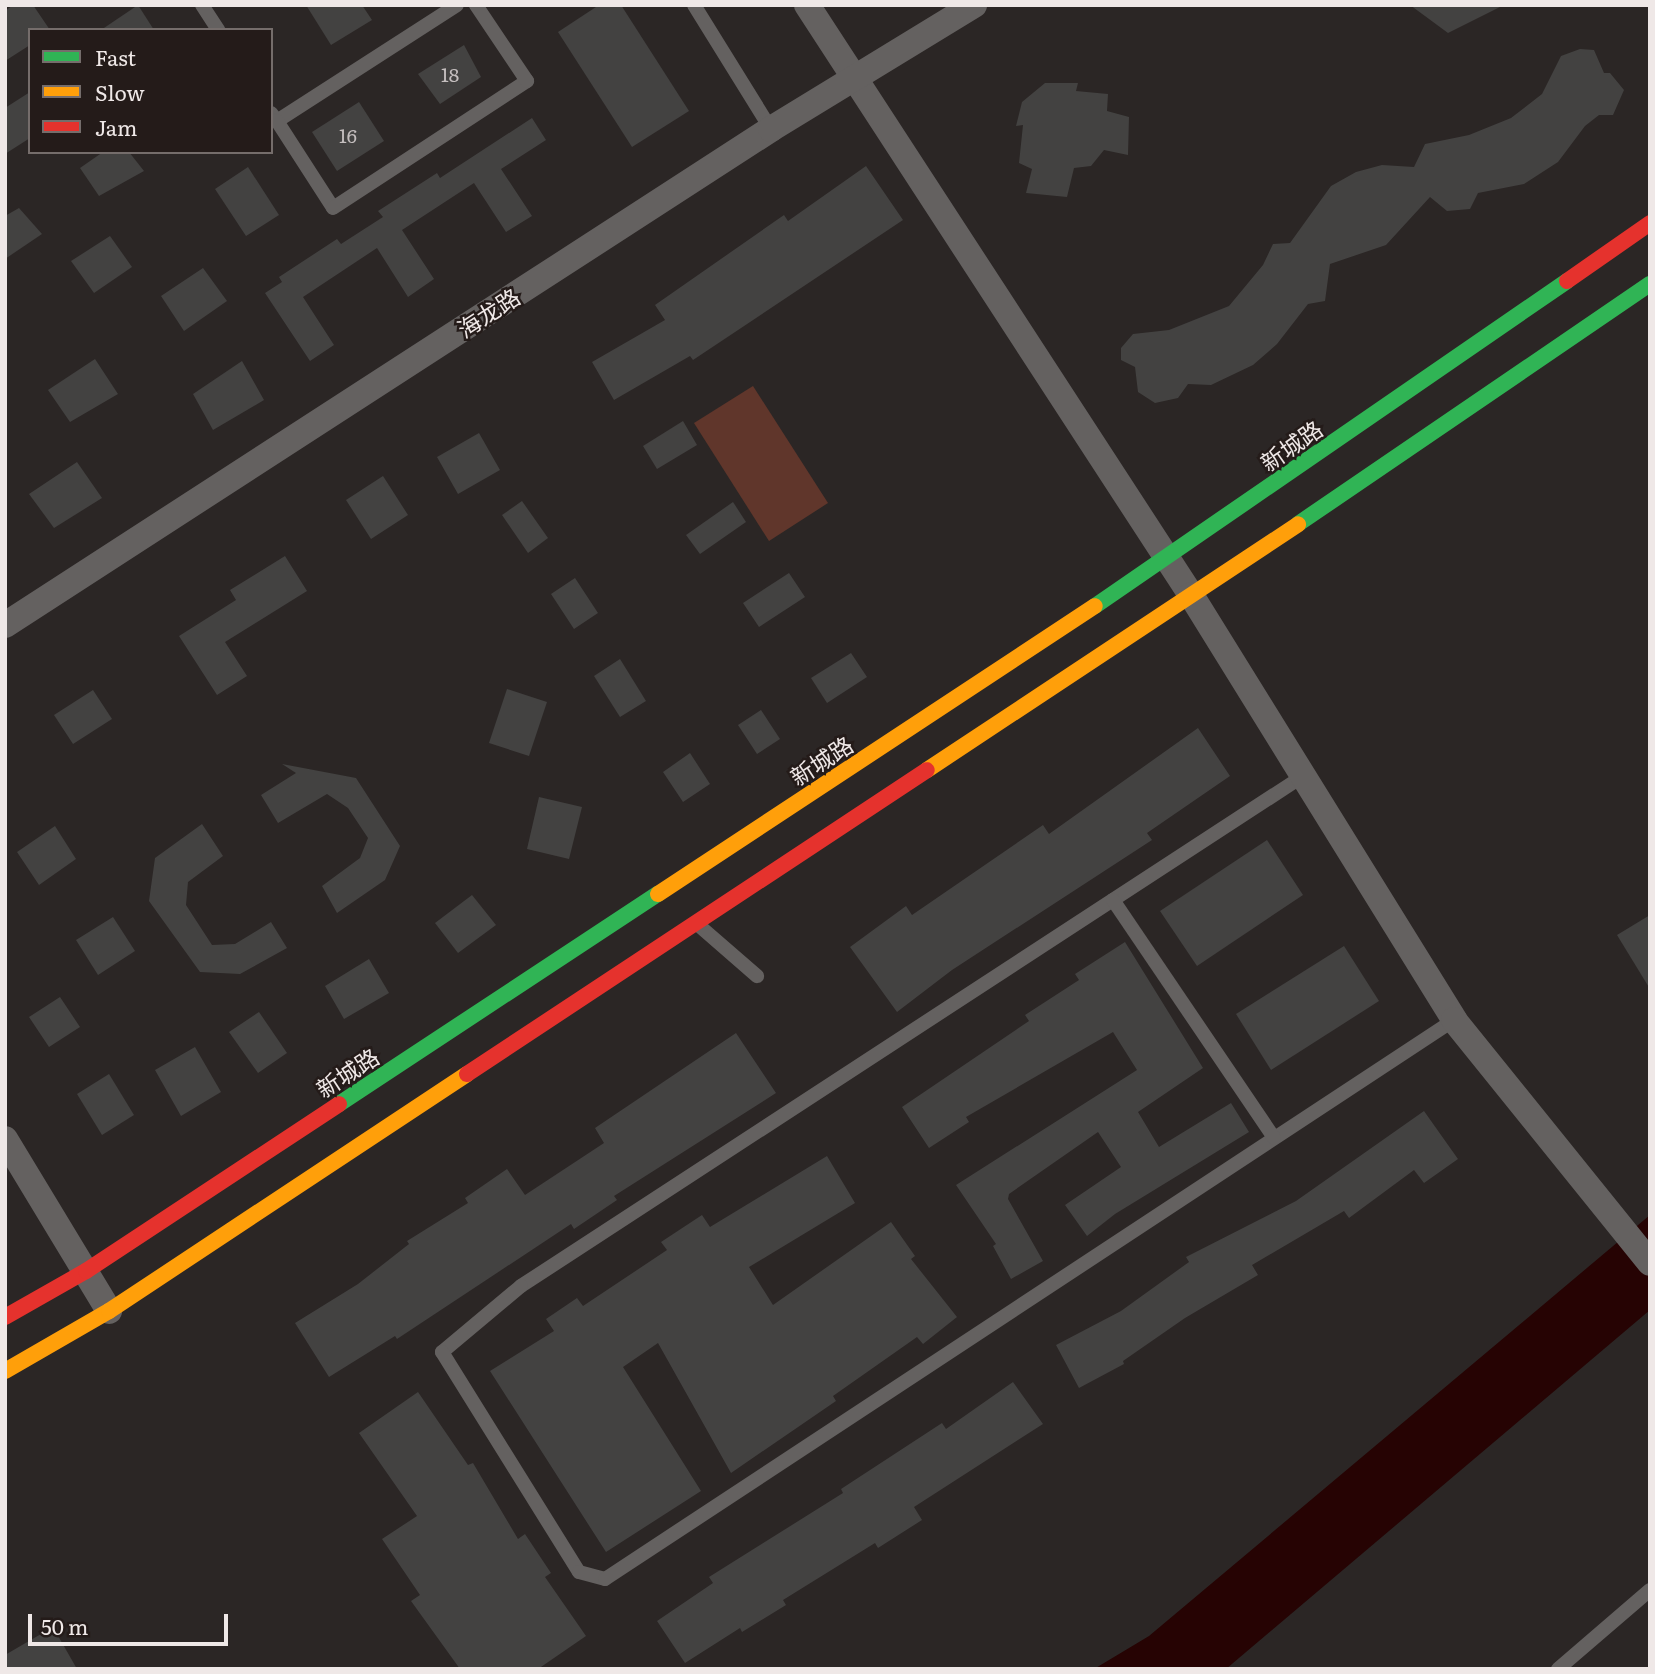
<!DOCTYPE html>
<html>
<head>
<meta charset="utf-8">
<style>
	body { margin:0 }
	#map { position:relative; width:1655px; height:1674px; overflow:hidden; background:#2b2625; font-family:Literata,"Noto Sans SC",serif }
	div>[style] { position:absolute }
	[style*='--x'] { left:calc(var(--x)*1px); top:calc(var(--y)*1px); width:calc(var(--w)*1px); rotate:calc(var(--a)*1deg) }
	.green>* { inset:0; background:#60362b }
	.water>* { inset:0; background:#260303 }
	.building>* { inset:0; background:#434241 }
	.lane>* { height:14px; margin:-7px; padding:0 7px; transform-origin:7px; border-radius:7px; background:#646160 }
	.street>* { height:26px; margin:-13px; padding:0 13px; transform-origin:13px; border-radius:13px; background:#646160 }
	.fast>* { height:16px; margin:-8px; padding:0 8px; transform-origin:8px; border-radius:8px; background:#30b455 }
	.slow>* { height:16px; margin:-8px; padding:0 8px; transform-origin:8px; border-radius:8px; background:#ff9f0a }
	.jam>* { height:16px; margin:-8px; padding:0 8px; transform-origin:8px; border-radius:8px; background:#e5322d }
	span { translate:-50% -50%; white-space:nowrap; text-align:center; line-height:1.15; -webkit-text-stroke:5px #241b19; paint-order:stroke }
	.number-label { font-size:19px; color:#c4bebe }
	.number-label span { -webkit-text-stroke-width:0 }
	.street-label { font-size:23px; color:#efe8e7 }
	.frame { position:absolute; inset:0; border:7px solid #efe8e7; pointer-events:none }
	.legend { position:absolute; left:28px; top:28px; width:245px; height:126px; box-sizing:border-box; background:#241b19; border:2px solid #756d6b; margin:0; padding:9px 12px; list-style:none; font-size:21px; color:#efe8e7 }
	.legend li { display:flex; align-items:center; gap:14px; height:35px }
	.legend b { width:35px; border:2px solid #756d6b }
	.scale { position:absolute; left:28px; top:1614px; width:200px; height:32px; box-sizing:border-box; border:4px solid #efe8e7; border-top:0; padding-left:9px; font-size:21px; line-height:24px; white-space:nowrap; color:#efe8e7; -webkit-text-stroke:5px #241b19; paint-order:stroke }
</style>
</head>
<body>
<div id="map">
	<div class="green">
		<div style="clip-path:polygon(753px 386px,828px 503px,769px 541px,694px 423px)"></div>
	</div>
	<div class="water">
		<div style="clip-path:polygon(1650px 1215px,1650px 1310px,1226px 1669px,1094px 1669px,1149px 1636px)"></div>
	</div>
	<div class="building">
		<div style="clip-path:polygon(13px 5px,33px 5px,50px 30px,30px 30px,30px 45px,5px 61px,5px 11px)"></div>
		<div style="clip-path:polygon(138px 5px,154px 30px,101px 30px)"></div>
		<div style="clip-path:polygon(306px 5px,362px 5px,372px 20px,331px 45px)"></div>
		<div style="clip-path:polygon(599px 5px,621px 5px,689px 111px,632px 147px,558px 32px)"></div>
		<div style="clip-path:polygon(1410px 5px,1504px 5px,1448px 33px)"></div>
		<div style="clip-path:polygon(464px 45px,481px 77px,440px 104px,418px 74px)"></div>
		<div style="clip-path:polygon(1580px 49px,1594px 50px,1604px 73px,1610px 73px,1624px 90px,1613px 115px,1599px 115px,1585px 126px,1558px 162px,1524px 184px,1478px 193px,1470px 209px,1447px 211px,1430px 197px,1386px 245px,1330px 264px,1325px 301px,1308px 304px,1277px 344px,1253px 365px,1211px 385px,1188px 384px,1178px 398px,1155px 403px,1138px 392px,1135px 367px,1121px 360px,1121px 348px,1133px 334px,1169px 330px,1229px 306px,1263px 265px,1273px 244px,1290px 243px,1331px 186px,1356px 172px,1382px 165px,1414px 167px,1425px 144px,1469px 135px,1511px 118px,1542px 94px,1561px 56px)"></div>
		<div style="clip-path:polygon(1045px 83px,1078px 83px,1076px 91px,1108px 94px,1107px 111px,1129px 117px,1128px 155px,1104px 150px,1091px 166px,1074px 168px,1067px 197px,1026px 193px,1032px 169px,1019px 163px,1023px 125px,1016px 126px,1022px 102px)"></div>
		<div style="clip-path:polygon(30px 92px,30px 138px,5px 154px,5px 108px)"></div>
		<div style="clip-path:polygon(359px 102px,384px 141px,337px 171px,312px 132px)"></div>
		<div style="clip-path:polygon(532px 118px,546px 140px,501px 169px,532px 216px,506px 232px,474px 183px,402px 230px,434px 279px,408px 297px,377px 248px,303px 297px,334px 345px,310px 361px,265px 293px,282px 282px,279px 277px,337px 239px,341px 244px,383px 217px,378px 211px,437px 173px,440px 178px)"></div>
		<div style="clip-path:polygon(103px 152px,129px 152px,144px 171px,99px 196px,80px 168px)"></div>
		<div style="clip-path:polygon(866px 166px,903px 220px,693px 360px,690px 356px,614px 400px,592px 362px,665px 320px,655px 305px,784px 215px,788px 221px)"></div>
		<div style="clip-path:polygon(248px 167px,279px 215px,246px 236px,215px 189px)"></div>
		<div style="clip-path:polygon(19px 208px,42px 234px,5px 259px,5px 216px)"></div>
		<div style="clip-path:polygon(110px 236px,132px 267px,94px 293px,71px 261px)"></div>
		<div style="clip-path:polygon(203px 268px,227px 301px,184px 331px,161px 296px)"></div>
		<div style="clip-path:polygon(95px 359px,118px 394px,70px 422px,48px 390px)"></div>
		<div style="clip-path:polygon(242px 361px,264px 400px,213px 430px,193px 394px)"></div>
		<div style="clip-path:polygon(683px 421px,697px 445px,657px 469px,643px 446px)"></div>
		<div style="clip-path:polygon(479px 433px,500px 470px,458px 494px,437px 457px)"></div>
		<div style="clip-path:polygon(77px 462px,102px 498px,54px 528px,29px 494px)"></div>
		<div style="clip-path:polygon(383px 476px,408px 515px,371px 539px,346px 500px)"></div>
		<div style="clip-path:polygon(522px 501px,548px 538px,528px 553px,502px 515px)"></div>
		<div style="clip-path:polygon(733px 502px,746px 522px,700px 554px,686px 535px)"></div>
		<div style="clip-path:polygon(285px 556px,307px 591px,225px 642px,247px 676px,217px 695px,179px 636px,236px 600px,230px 590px)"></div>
		<div style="clip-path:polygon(789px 573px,805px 597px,759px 627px,743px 603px)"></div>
		<div style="clip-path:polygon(575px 578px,598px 613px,574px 629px,551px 594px)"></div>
		<div style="clip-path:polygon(851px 653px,867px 677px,827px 703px,811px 678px)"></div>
		<div style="clip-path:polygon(620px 659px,646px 701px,620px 717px,594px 676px)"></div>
		<div style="clip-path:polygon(507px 689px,547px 702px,529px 756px,489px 743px)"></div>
		<div style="clip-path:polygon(93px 690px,112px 719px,73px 744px,54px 715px)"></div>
		<div style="clip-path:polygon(761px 710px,780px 739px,757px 754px,738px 725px)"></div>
		<div style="clip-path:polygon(1198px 728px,1230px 776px,1147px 833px,1152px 840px,952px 970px,897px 1012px,850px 947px,906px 906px,912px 915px,1043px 825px,1049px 834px)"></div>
		<div style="clip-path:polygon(690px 753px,710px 784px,683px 802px,663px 772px)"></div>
		<div style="clip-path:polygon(282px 764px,356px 778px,400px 846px,385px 880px,337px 913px,322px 886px,360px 858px,368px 838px,348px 808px,327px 794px,278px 823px,261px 795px,296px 773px)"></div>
		<div style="clip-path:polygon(539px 797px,582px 807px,569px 859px,527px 849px)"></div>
		<div style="clip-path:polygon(202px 824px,223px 856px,188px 882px,186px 905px,212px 945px,235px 944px,271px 922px,287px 948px,240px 974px,200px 972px,149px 901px,155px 858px)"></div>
		<div style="clip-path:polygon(55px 826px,76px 859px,39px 885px,17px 852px)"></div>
		<div style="clip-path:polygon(1267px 840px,1303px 895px,1197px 966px,1160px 911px)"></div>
		<div style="clip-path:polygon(472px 895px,496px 925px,458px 953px,435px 923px)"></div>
		<div style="clip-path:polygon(1650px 915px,1650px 989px,1617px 935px)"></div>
		<div style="clip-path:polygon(113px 917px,135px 951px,98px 975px,76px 940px)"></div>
		<div style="clip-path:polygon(1125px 942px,1203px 1068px,1138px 1112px,1159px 1147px,1231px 1103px,1249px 1132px,1115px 1214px,1087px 1236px,1065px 1205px,1121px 1167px,1098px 1132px,1009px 1194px,1008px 1199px,1043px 1261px,1011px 1279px,993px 1246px,996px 1244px,956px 1185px,1137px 1070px,1113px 1032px,966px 1117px,969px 1122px,929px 1148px,902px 1107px,1029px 1021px,1025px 1015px,1079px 980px,1075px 974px)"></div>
		<div style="clip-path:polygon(1344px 946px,1379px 1001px,1271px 1070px,1236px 1014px)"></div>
		<div style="clip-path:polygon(369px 959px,389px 993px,344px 1019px,325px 986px)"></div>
		<div style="clip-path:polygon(60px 997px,80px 1027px,49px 1047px,29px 1017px)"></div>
		<div style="clip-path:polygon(259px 1012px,287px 1053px,258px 1073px,229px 1032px)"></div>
		<div style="clip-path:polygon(736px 1033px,776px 1093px,614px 1196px,617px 1200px,574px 1229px,571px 1224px,397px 1339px,395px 1336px,329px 1377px,295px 1323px,358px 1284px,409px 1244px,407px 1241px,468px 1203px,465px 1198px,507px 1169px,525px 1195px,604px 1143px,595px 1128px)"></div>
		<div style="clip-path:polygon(195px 1047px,221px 1092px,181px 1116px,155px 1070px)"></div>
		<div style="clip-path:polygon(109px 1074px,134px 1115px,102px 1135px,77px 1094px)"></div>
		<div style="clip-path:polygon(1424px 1111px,1458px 1159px,1424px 1183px,1414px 1170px,1349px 1218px,1344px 1211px,1252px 1265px,1258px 1275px,1185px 1318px,1123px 1361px,1124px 1364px,1079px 1388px,1056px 1345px,1121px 1311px,1189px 1262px,1186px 1257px,1296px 1201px)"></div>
		<div style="clip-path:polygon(827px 1156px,855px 1203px,749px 1267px,773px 1305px,891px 1222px,915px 1256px,911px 1259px,957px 1317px,923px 1344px,917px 1337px,833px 1396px,836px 1401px,731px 1473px,658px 1343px,623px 1367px,701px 1491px,606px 1552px,490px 1371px,554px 1331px,546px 1319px,577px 1298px,583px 1306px,667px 1250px,661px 1242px,702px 1215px,710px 1227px)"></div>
		<div style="clip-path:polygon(1013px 1382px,1043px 1424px,914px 1507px,922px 1520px,878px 1548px,875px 1543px,783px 1600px,786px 1605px,742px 1632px,740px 1628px,685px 1663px,657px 1621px,713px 1583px,709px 1577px,843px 1493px,841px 1489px,942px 1423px,946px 1429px)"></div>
		<div style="clip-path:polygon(418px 1392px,468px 1465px,473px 1463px,518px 1539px,525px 1534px,551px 1573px,545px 1577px,586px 1636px,538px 1669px,460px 1669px,411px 1601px,420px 1595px,382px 1539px,417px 1516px,359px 1433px)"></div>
		<div style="clip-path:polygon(53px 1627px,77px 1669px,5px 1669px,5px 1655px)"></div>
	</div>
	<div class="lane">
		<div style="--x:202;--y:5;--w:30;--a:57"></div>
		<div style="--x:694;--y:5;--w:146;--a:58.2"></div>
		<div style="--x:271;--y:113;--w:10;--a:53"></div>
		<div style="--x:277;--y:121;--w:214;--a:-32.8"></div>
		<div style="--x:277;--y:121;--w:103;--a:57.2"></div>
		<div style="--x:333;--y:208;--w:232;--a:-33.2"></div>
		<div style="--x:527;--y:81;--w:92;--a:-123.9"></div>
		<div style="--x:1303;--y:776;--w:934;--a:146.89"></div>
		<div style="--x:521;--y:1286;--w:103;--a:140.1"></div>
		<div style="--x:442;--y:1352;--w:259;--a:58.1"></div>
		<div style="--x:579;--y:1572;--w:27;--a:15"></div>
		<div style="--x:605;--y:1579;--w:1017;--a:-33.36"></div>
		<div style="--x:1113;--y:900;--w:287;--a:55.9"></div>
		<div style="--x:696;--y:923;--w:81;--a:41"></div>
		<div style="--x:1558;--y:1669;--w:121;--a:-40.7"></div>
	</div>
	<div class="street">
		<div style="--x:807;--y:5;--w:704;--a:56.94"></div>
		<div style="--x:1191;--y:595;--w:500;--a:58.2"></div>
		<div style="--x:1454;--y:1020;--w:312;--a:51.1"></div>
		<div style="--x:5;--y:625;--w:913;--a:-32.92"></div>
		<div style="--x:771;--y:129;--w:238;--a:-31.4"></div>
		<div style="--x:5;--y:1139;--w:201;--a:58.8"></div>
	</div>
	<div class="fast">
		<div style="--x:1298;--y:524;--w:426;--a:-34.3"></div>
		<div style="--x:1095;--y:606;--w:573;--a:-34.55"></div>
		<div style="--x:339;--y:1104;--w:382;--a:-33.4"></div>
	</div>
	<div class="slow">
		<div style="--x:927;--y:770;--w:445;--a:-33.5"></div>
		<div style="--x:658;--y:894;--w:523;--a:-33.39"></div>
		<div style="--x:5;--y:1371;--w:120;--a:-30"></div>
		<div style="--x:109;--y:1311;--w:429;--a:-33.5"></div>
	</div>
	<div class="jam">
		<div style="--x:1567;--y:281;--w:101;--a:-34.9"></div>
		<div style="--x:467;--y:1074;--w:551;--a:-33.46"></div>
		<div style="--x:5;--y:1317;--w:93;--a:-29.6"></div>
		<div style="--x:86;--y:1271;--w:303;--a:-33.4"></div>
	</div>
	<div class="number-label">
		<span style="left:450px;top:75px">18</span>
		<span style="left:348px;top:136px">16</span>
	</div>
	<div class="street-label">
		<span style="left:488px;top:312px;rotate:-33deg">海龙路</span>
		<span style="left:1291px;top:445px;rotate:-35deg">新城路</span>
		<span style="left:821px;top:760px;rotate:-33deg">新城路</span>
		<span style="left:347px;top:1072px;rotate:-33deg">新城路</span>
	</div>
	<div class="frame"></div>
	<ul class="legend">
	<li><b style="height:9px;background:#30b455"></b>Fast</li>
	<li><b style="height:9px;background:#ff9f0a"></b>Slow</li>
	<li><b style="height:9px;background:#e5322d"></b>Jam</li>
	</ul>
	<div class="scale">50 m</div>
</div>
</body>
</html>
